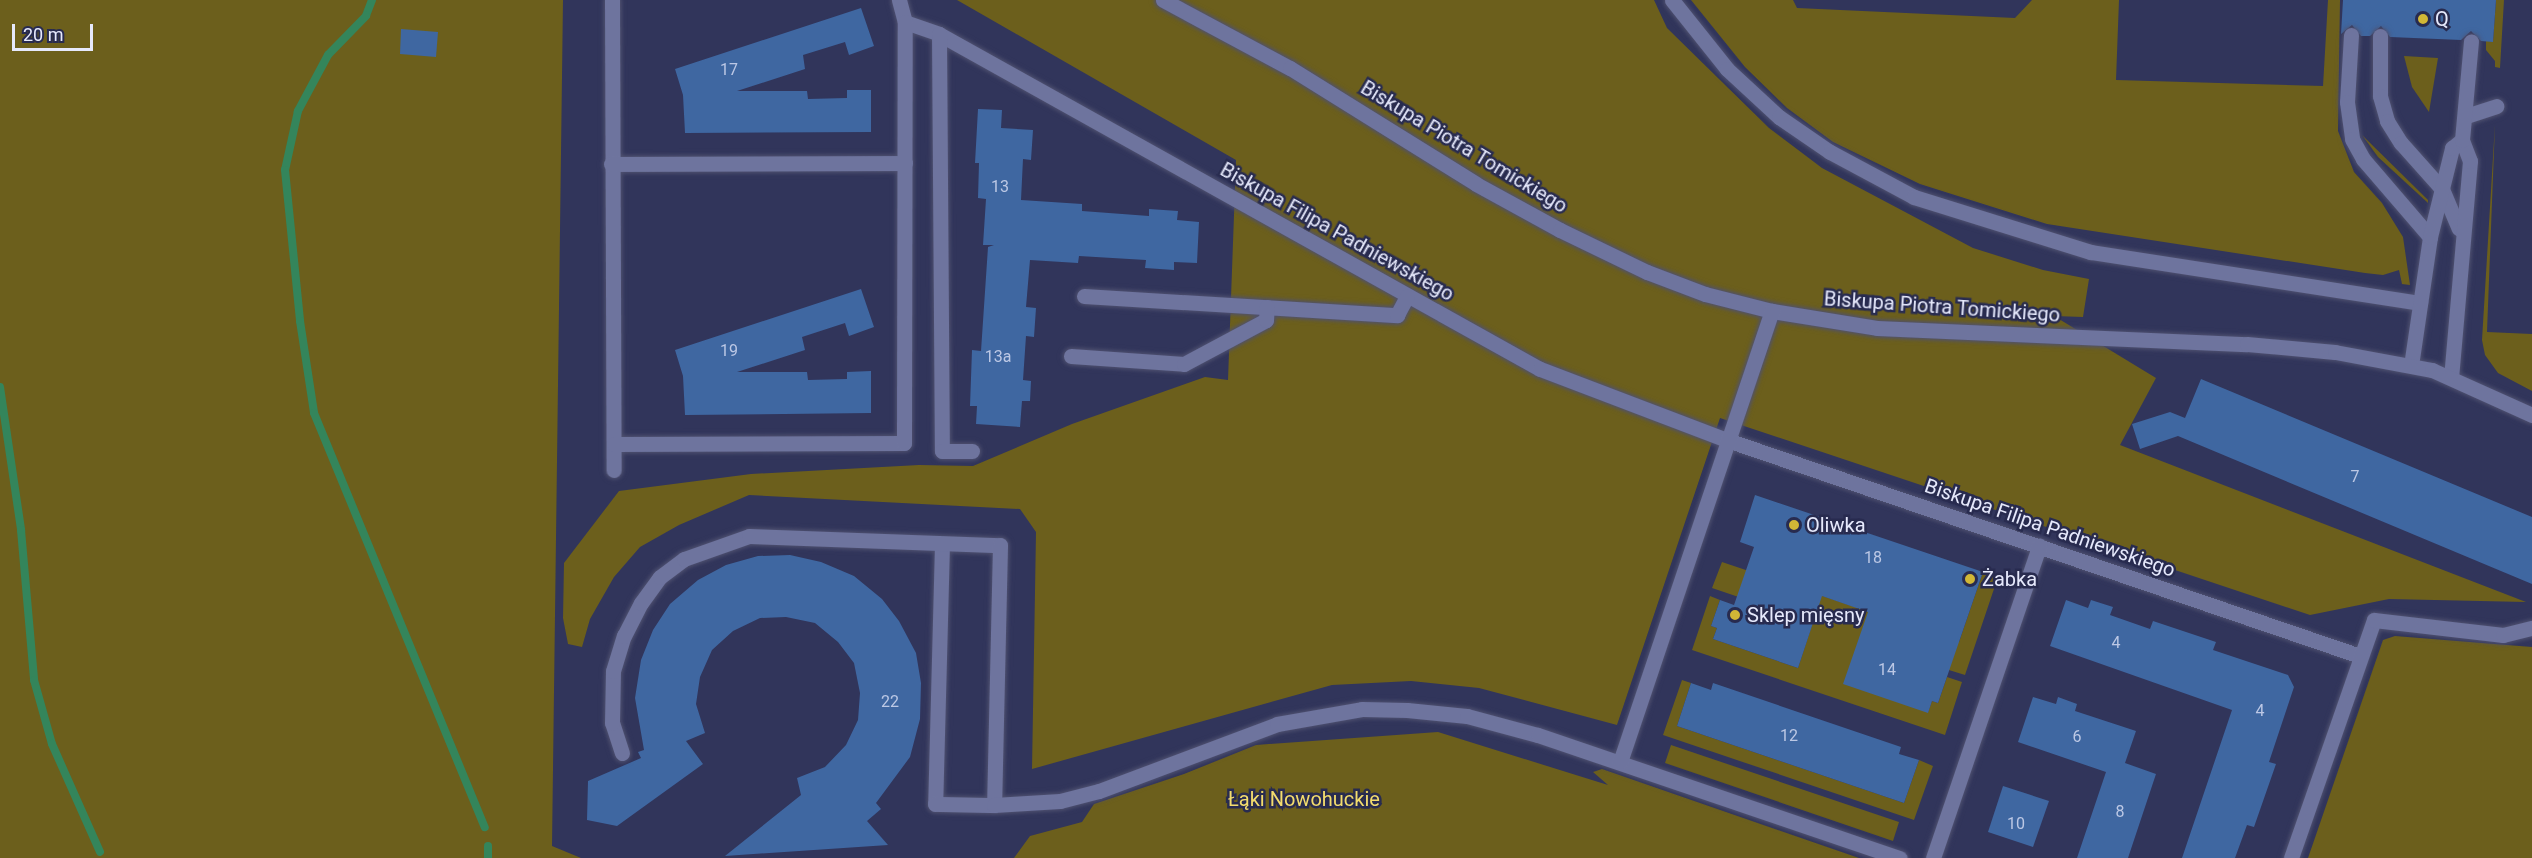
<!DOCTYPE html>
<html>
<head>
<meta charset="utf-8">
<style>
	body { margin:0 }
	#map { position:relative; width:2532px; height:858px; overflow:hidden; background:#31355b; font-family:Roboto,sans-serif }
	div>[style] { position:absolute }
	[style*='--x'] { left:calc(var(--x)*1px); top:calc(var(--y)*1px); width:calc(var(--w)*1px); rotate:calc(var(--a)*1deg) }
	.green>* { inset:0; background:#6c5f1c }
	.stream>* { height:8px; margin:-4px; padding:0 4px; transform-origin:4px; border-radius:4px; background:#34855b }
	.building>* { inset:0; background:#3f67a1 }
	.roads { filter:drop-shadow(0 0 2px #4f5170) drop-shadow(0 0 2px #4f5170) }
	.service>* { height:15px; margin:-7.5px; padding:0 7.5px; transform-origin:7.5px; border-radius:7.5px; background:#6e749e }
	.minor>* { height:15px; margin:-7.5px; padding:0 7.5px; transform-origin:7.5px; border-radius:7.5px; background:#6e749e }
	.dots>* { width:16px; height:16px; translate:-50% -50%; box-sizing:border-box; border:3px solid #282b4f; border-radius:50% }
	span { translate:-50% -50%; white-space:nowrap; text-align:center; line-height:1.15; -webkit-text-stroke:5px #282b4f; paint-order:stroke }
	.number-label { font-size:16px; color:#bcc8e5 }
	.number-label span { -webkit-text-stroke-width:0 }
	.poi-label { font-size:20px; color:#e6e9fc }
	.left { translate:0 -50%; text-align:left }
	.street-label { font-size:20px; color:#e6e9fc }
	.park-label { font-size:20px; color:#f3dc6d }
	.scale { position:absolute; left:12px; top:24px; width:81px; height:27px; box-sizing:border-box; border:3px solid #e6e9fc; border-top:0; padding-left:8px; font-size:18px; line-height:21px; white-space:nowrap; color:#e6e9fc; -webkit-text-stroke:4px #282b4f; paint-order:stroke }
</style>
</head>
<body>
<div id="map">
	<div class="green">
		<div style="clip-path:polygon(0 0,563px 0,552px 846px,581px 858px,0 858px)"></div>
		<div style="clip-path:polygon(957px 0,1654px 0,1667px 28px,1769px 128px,1822px 168px,1973px 248px,2043px 270px,2089px 279px,2083px 317px,2054px 316px,2156px 378px,2120px 445px,2526px 602px,2389px 599px,2310px 615px,1720px 418px,1617px 725px,1479px 688px,1411px 681px,1332px 685px,1032px 769px,1036px 532px,1020px 509px,749px 495px,679px 525px,640px 547px,614px 577px,590px 619px,582px 647px,568px 644px,563px 618px,564px 563px,619px 491px,751px 474px,919px 465px,973px 466px,1072px 424px,1205px 377px,1228px 380px,1236px 160px)"></div>
		<div style="clip-path:polygon(1691px 0,1793px 0,1797px 8px,2015px 18px,2032px 0,2119px 0,2116px 80px,2323px 86px,2328px 0,2340px 0,2338px 131px,2354px 172px,2382px 203px,2403px 237px,2410px 285px,2402px 284px,2399px 270px,2383px 275px,2365px 273px,2047px 224px,1920px 184px,1833px 142px,1787px 108px,1745px 67px)"></div>
		<div style="clip-path:polygon(2496px 0,2504px 0,2500px 68px,2495px 67px,2495px 61px,2486px 50px,2486px 41px,2493px 41px)"></div>
		<div style="clip-path:polygon(2404px 56px,2438px 58px,2429px 112px,2412px 87px)"></div>
		<div style="clip-path:polygon(2495px 124px,2487px 332px,2532px 334px,2532px 391px,2498px 373px,2485px 355px,2482px 340px)"></div>
		<div style="clip-path:polygon(2362px 135px,2428px 200px,2428px 203px,2378px 157px)"></div>
		<div style="clip-path:polygon(1722px 562px,1959px 642px,1983px 572px,1998px 577px,1965px 675px,1907px 657px,1928px 712px,1932px 701px,1938px 703px,1947px 677px,1962px 682px,1945px 735px,1692px 650px,1710px 596px,1720px 600px,1711px 626px,1717px 628px,1713px 639px,1798px 668px,1813px 622px,1712px 588px)"></div>
		<div style="clip-path:polygon(2395px 636px,2532px 647px,2532px 858px,2308px 858px,2383px 640px)"></div>
		<div style="clip-path:polygon(1682px 680px,1691px 683px,1677px 726px,1904px 803px,1919px 760px,1933px 766px,1914px 820px,1663px 735px)"></div>
		<div style="clip-path:polygon(1438px 732px,1608px 785px,1593px 772px,1602px 769px,1859px 858px,1014px 858px,1030px 836px,1082px 822px,1094px 804px,1184px 774px,1256px 745px)"></div>
		<div style="clip-path:polygon(1671px 745px,1899px 822px,1893px 841px,1665px 763px)"></div>
	</div>
	<div class="stream">
		<div style="--x:372;--y:0;--w:17;--a:111"></div>
		<div style="--x:366;--y:16;--w:54;--a:134.3"></div>
		<div style="--x:328;--y:55;--w:64;--a:118.2"></div>
		<div style="--x:298;--y:111;--w:60;--a:102.4"></div>
		<div style="--x:285;--y:170;--w:152;--a:84.3"></div>
		<div style="--x:300;--y:321;--w:93;--a:81.3"></div>
		<div style="--x:314;--y:413;--w:448;--a:67.6"></div>
		<div style="--x:0;--y:387;--w:145;--a:81.6"></div>
		<div style="--x:21;--y:530;--w:151;--a:85"></div>
		<div style="--x:34;--y:680;--w:66;--a:74.3"></div>
		<div style="--x:52;--y:744;--w:118;--a:66"></div>
		<div style="--x:488;--y:846;--w:12;--a:90"></div>
	</div>
	<div class="building">
		<div style="clip-path:polygon(2343px 0,2496px 0,2493px 42px,2481px 41px,2471px 31px,2461px 40px,2390px 37px,2381px 26px,2370px 36px,2361px 36px,2352px 25px,2341px 34px)"></div>
		<div style="clip-path:polygon(861px 8px,874px 46px,849px 55px,845px 42px,803px 55px,805px 69px,737px 91px,807px 91px,808px 99px,847px 98px,847px 90px,871px 90px,871px 132px,685px 133px,683px 95px,675px 69px)"></div>
		<div style="clip-path:polygon(401px 29px,438px 32px,436px 57px,400px 54px)"></div>
		<div style="clip-path:polygon(978px 109px,1002px 110px,1001px 128px,1033px 130px,1031px 160px,1023px 159px,1021px 200px,1082px 204px,1082px 211px,1149px 216px,1149px 209px,1178px 211px,1177px 220px,1199px 222px,1197px 263px,1174px 262px,1174px 270px,1145px 268px,1146px 260px,1079px 256px,1078px 263px,1030px 260px,1026px 307px,1036px 308px,1034px 337px,1026px 336px,1023px 380px,1031px 381px,1030px 401px,1022px 401px,1020px 427px,976px 424px,977px 406px,970px 406px,972px 350px,981px 351px,988px 247px,994px 245px,983px 245px,986px 199px,978px 198px,979px 163px,975px 163px)"></div>
		<div style="clip-path:polygon(861px 289px,874px 327px,849px 336px,845px 323px,802px 337px,805px 350px,737px 372px,807px 372px,808px 380px,847px 379px,847px 372px,871px 371px,871px 413px,685px 415px,683px 376px,675px 350px)"></div>
		<div style="clip-path:polygon(2201px 379px,2532px 517px,2532px 584px,2178px 436px,2140px 449px,2132px 424px,2170px 412px,2185px 418px)"></div>
		<div style="clip-path:polygon(1755px 495px,1983px 572px,1938px 703px,1932px 701px,1928px 713px,1843px 684px,1868px 612px,1822px 596px,1798px 668px,1713px 639px,1717px 628px,1711px 626px,1720px 600px,1734px 605px,1754px 547px,1740px 542px)"></div>
		<div style="clip-path:polygon(790px 555px,821px 562px,854px 576px,882px 599px,899px 621px,916px 653px,921px 683px,920px 719px,910px 757px,876px 803px,881px 809px,867px 821px,888px 845px,725px 856px,801px 795px,797px 778px,825px 767px,846px 745px,858px 720px,860px 693px,854px 663px,838px 642px,815px 623px,786px 617px,760px 618px,733px 631px,712px 650px,700px 677px,696px 704px,705px 733px,686px 741px,703px 764px,617px 826px,587px 820px,588px 781px,641px 758px,638px 752px,644px 750px,635px 698px,641px 660px,653px 630px,670px 604px,698px 580px,726px 565px,758px 556px)"></div>
		<div style="clip-path:polygon(2066px 600px,2088px 608px,2091px 600px,2113px 607px,2110px 615px,2150px 629px,2153px 621px,2216px 642px,2213px 650px,2288px 675px,2294px 687px,2269px 762px,2276px 764px,2254px 827px,2247px 825px,2235px 858px,2182px 858px,2232px 710px,2050px 646px)"></div>
		<div style="clip-path:polygon(1691px 683px,1711px 690px,1713px 683px,1901px 747px,1899px 754px,1919px 760px,1904px 803px,1677px 726px)"></div>
		<div style="clip-path:polygon(2033px 697px,2056px 704px,2058px 697px,2077px 704px,2075px 711px,2136px 731px,2125px 763px,2156px 774px,2128px 858px,2077px 858px,2106px 772px,2018px 742px)"></div>
		<div style="clip-path:polygon(2003px 786px,2049px 801px,2033px 847px,1988px 832px)"></div>
	</div>
	<div class="roads">
		<div class="service">
			<div style="--x:1672;--y:0;--w:88;--a:51.4"></div>
			<div style="--x:1727;--y:69;--w:71;--a:42.7"></div>
			<div style="--x:1779;--y:117;--w:62;--a:34.5"></div>
			<div style="--x:1830;--y:152;--w:95;--a:28.2"></div>
			<div style="--x:1914;--y:197;--w:185;--a:17.3"></div>
			<div style="--x:2091;--y:252;--w:333;--a:8.8"></div>
			<div style="--x:2351;--y:35;--w:67;--a:93.4"></div>
			<div style="--x:2347;--y:102;--w:37;--a:82"></div>
			<div style="--x:2352;--y:139;--w:23;--a:61"></div>
			<div style="--x:2363;--y:159;--w:103;--a:49.3"></div>
			<div style="--x:2430;--y:237;--w:129;--a:98.4"></div>
			<div style="--x:2380;--y:36;--w:60;--a:90"></div>
			<div style="--x:2380;--y:96;--w:26;--a:74"></div>
			<div style="--x:2387;--y:121;--w:26;--a:58"></div>
			<div style="--x:2401;--y:143;--w:62;--a:48.3"></div>
			<div style="--x:2442;--y:189;--w:43;--a:67"></div>
			<div style="--x:2466;--y:116;--w:32;--a:-18"></div>
			<div style="--x:2430;--y:237;--w:92;--a:-76.1"></div>
			<div style="--x:2452;--y:148;--w:13;--a:-39"></div>
			<div style="--x:2451;--y:378;--w:218;--a:-85"></div>
			<div style="--x:2470;--y:161;--w:22;--a:-111"></div>
			<div style="--x:2462;--y:140;--w:99;--a:-84.8"></div>
		</div>
		<div class="minor">
			<div style="--x:612;--y:0;--w:470;--a:89.8"></div>
			<div style="--x:899;--y:0;--w:23;--a:75"></div>
			<div style="--x:905;--y:22;--w:36;--a:19"></div>
			<div style="--x:939;--y:34;--w:688;--a:29.14"></div>
			<div style="--x:1540;--y:369;--w:200;--a:20.8"></div>
			<div style="--x:1727;--y:440;--w:669;--a:18.84"></div>
			<div style="--x:1163;--y:0;--w:144;--a:28.2"></div>
			<div style="--x:1290;--y:68;--w:219;--a:31.9"></div>
			<div style="--x:1476;--y:184;--w:96;--a:28.7"></div>
			<div style="--x:1560;--y:230;--w:97;--a:25.8"></div>
			<div style="--x:1647;--y:272;--w:62;--a:20.8"></div>
			<div style="--x:1705;--y:294;--w:69;--a:14.2"></div>
			<div style="--x:1772;--y:311;--w:106;--a:9.2"></div>
			<div style="--x:1877;--y:328;--w:370;--a:2.5"></div>
			<div style="--x:2247;--y:344;--w:88;--a:5.2"></div>
			<div style="--x:2335;--y:352;--w:99;--a:10.5"></div>
			<div style="--x:2432;--y:370;--w:110;--a:24.2"></div>
			<div style="--x:939;--y:34;--w:417;--a:89.6"></div>
			<div style="--x:942;--y:451;--w:30;--a:0"></div>
			<div style="--x:611;--y:164;--w:294;--a:-0.2"></div>
			<div style="--x:1084;--y:296;--w:314;--a:3.5"></div>
			<div style="--x:1397;--y:315;--w:21;--a:-62"></div>
			<div style="--x:1071;--y:356;--w:113;--a:4"></div>
			<div style="--x:1184;--y:364;--w:93;--a:-28.2"></div>
			<div style="--x:1266;--y:320;--w:13;--a:-86"></div>
			<div style="--x:614;--y:444;--w:290;--a:-0.2"></div>
			<div style="--x:904;--y:443;--w:421;--a:-89.9"></div>
			<div style="--x:942;--y:544;--w:260;--a:91.5"></div>
			<div style="--x:935;--y:804;--w:59;--a:1"></div>
			<div style="--x:622;--y:753;--w:32;--a:-108"></div>
			<div style="--x:612;--y:723;--w:52;--a:-88.9"></div>
			<div style="--x:613;--y:671;--w:37;--a:-73"></div>
			<div style="--x:624;--y:636;--w:37;--a:-63"></div>
			<div style="--x:641;--y:603;--w:32;--a:-54"></div>
			<div style="--x:660;--y:577;--w:30;--a:-37"></div>
			<div style="--x:684;--y:559;--w:69;--a:-19.5"></div>
			<div style="--x:749;--y:536;--w:251;--a:2.1"></div>
			<div style="--x:1000;--y:545;--w:260;--a:91.3"></div>
			<div style="--x:994;--y:805;--w:66;--a:-3.5"></div>
			<div style="--x:1060;--y:801;--w:40;--a:-14.4"></div>
			<div style="--x:1099;--y:791;--w:190;--a:-20.6"></div>
			<div style="--x:1277;--y:724;--w:86;--a:-10"></div>
			<div style="--x:1362;--y:709;--w:45;--a:1.3"></div>
			<div style="--x:1407;--y:710;--w:60;--a:5.7"></div>
			<div style="--x:1467;--y:716;--w:73;--a:15"></div>
			<div style="--x:1538;--y:735;--w:382;--a:18.8"></div>
			<div style="--x:1620;--y:762;--w:476;--a:-71.4"></div>
			<div style="--x:1933;--y:858;--w:330;--a:-71.2"></div>
			<div style="--x:2291;--y:858;--w:252;--a:-70.8"></div>
			<div style="--x:2374;--y:620;--w:130;--a:6.6"></div>
			<div style="--x:2503;--y:635;--w:30;--a:-14"></div>
		</div>
	</div>
	<div class="dots">
		<div style="left:2423px;top:19px;background:#d1b736"></div>
		<div style="left:1794px;top:525px;background:#d1b736"></div>
		<div style="left:1970px;top:579px;background:#d1b736"></div>
		<div style="left:1735px;top:615px;background:#d1b736"></div>
	</div>
	<div class="number-label">
		<span style="left:729px;top:70px">17</span>
		<span style="left:1000px;top:187px">13</span>
		<span style="left:729px;top:351px">19</span>
		<span style="left:998px;top:357px">13a</span>
		<span style="left:2355px;top:477px">7</span>
		<span style="left:1873px;top:558px">18</span>
		<span style="left:2116px;top:643px">4</span>
		<span style="left:1887px;top:670px">14</span>
		<span style="left:890px;top:702px">22</span>
		<span style="left:2260px;top:711px">4</span>
		<span style="left:1789px;top:736px">12</span>
		<span style="left:2077px;top:737px">6</span>
		<span style="left:2120px;top:812px">8</span>
		<span style="left:2016px;top:824px">10</span>
	</div>
	<div class="poi-label">
		<span class="left" style="left:2435px;top:19px">Q</span>
		<span class="left" style="left:1806px;top:525px">Oliwka</span>
		<span class="left" style="left:1982px;top:579px">Żabka</span>
		<span class="left" style="left:1747px;top:615px">Sklep mięsny</span>
	</div>
	<div class="street-label">
		<span style="left:1464px;top:147px;rotate:31deg">Biskupa Piotra Tomickiego</span>
		<span style="left:1337px;top:232px;rotate:29deg">Biskupa Filipa Padniewskiego</span>
		<span style="left:1942px;top:307px;rotate:4deg">Biskupa Piotra Tomickiego</span>
		<span style="left:2050px;top:528px;rotate:19deg">Biskupa Filipa Padniewskiego</span>
	</div>
	<div class="park-label">
		<span style="left:1304px;top:799px">Łąki Nowohuckie</span>
	</div>
	<div class="scale">20 m</div>
</div>
</body>
</html>
